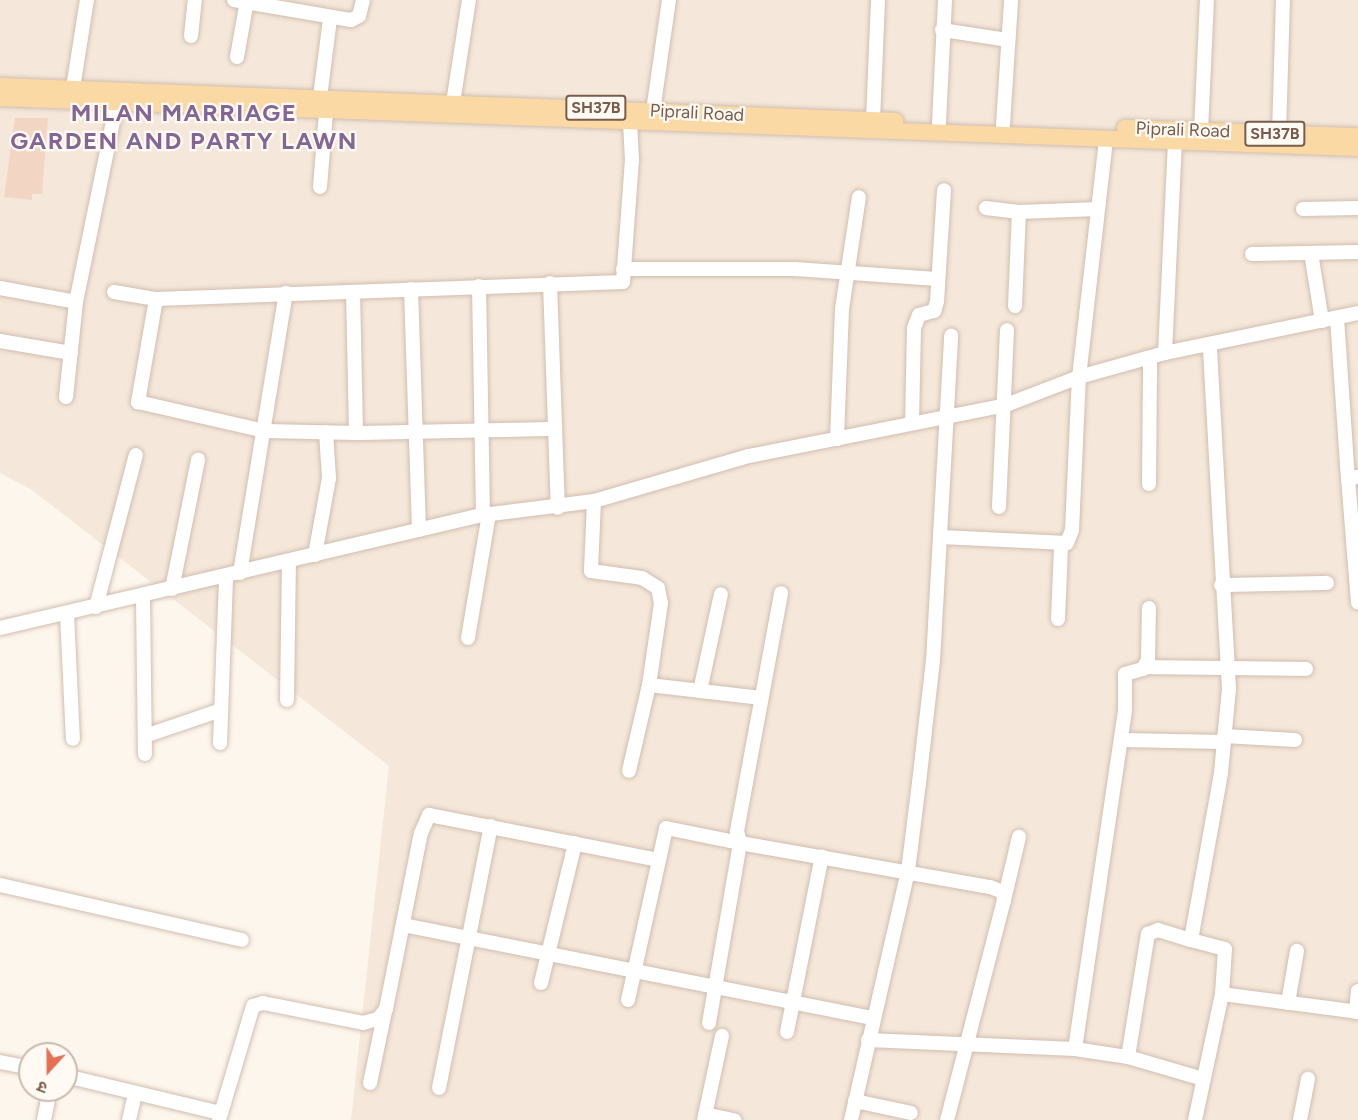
<!DOCTYPE html>
<html>
<head>
<meta charset="utf-8">
<style>
	body { margin:0 }
	#map { position:relative; width:1358px; height:1120px; overflow:hidden; background:#fdf6ec; font-family:Figtree,"Noto Sans Devanagari",sans-serif }
	div>[style] { position:absolute }
	[style*='--x'] { left:calc(var(--x)*1px); top:calc(var(--y)*1px); width:calc(var(--w)*1px); rotate:calc(var(--a)*1deg) }
	.residential>* { inset:0; background:#f5e8da }
	.building>* { inset:0; background:#f3d5c3 }
	.roads { filter:drop-shadow(0 0 2px #d1beb0) drop-shadow(0 0 2px #d1beb0) }
	.minor>* { height:14px; margin:-7px; padding:0 7px; transform-origin:7px; border-radius:7px; background:#fff }
	.major>* { height:16px; margin:-8px; padding:0 8px; transform-origin:8px; border-radius:8px; background:#fbd9a5 }
	span { translate:-50% -50%; white-space:nowrap; text-align:center; line-height:1.15; -webkit-text-stroke:4.5px #fffaf3; paint-order:stroke }
	.shield-label span { padding:2px 4px; background:#fffaf3; border:2px solid; border-radius:4px; -webkit-text-stroke-width:0 }
	.shield-label { font-size:16px; color:#7a5c4d; font-weight:700 }
	.street-label { font-size:18px; color:#7a5c4d }
	.district-label { font-size:24px; color:#846695; font-weight:700; letter-spacing:1.5px }
	.north { position:absolute; left:18px; top:1042px; width:60px; height:60px; box-sizing:border-box; background:#fffaf3; border:2px solid #cabbb1; border-radius:50%; rotate:201deg; font-size:16px; font-weight:700; line-height:24px; text-align:center; color:#7a5c4d }
	.north::after { content:''; display:block; margin:auto; width:21px; height:27px; background:#e76f51; clip-path:polygon(50% 0,100% 100%,50% 72%,0 100%) }
</style>
</head>
<body>
<div id="map">
	<div class="residential">
		<div style="clip-path:polygon(0 0,1358px 0,1358px 1120px,351px 1120px,389px 766px,32px 490px,0 473px)"></div>
	</div>
	<div class="building">
		<div style="clip-path:polygon(15px 118px,48px 118px,42px 194px,32px 194px,32px 200px,4px 197px)"></div>
	</div>
	<div class="roads">
		<div class="minor">
			<div style="--x:234;--y:0;--w:119;--a:9.7"></div>
			<div style="--x:351;--y:20;--w:9;--a:-27"></div>
			<div style="--x:359;--y:16;--w:16;--a:-76"></div>
			<div style="--x:942;--y:30;--w:67;--a:8.6"></div>
			<div style="--x:191;--y:36;--w:36;--a:-84"></div>
			<div style="--x:237;--y:57;--w:58;--a:-80"></div>
			<div style="--x:73;--y:88;--w:89;--a:-81"></div>
			<div style="--x:320;--y:97;--w:79;--a:-82.7"></div>
			<div style="--x:453;--y:103;--w:104;--a:-81.2"></div>
			<div style="--x:653;--y:111;--w:112;--a:-81.8"></div>
			<div style="--x:873;--y:120;--w:120;--a:-87.6"></div>
			<div style="--x:939;--y:123;--w:123;--a:-87.2"></div>
			<div style="--x:1003;--y:125;--w:125;--a:-86.3"></div>
			<div style="--x:1201;--y:131;--w:131;--a:-87.4"></div>
			<div style="--x:1279;--y:134;--w:134;--a:-88.3"></div>
			<div style="--x:320;--y:187;--w:75;--a:-85.4"></div>
			<div style="--x:986;--y:208;--w:33;--a:7"></div>
			<div style="--x:1303;--y:209;--w:55;--a:-1"></div>
			<div style="--x:1311;--y:253;--w:69;--a:80.8"></div>
			<div style="--x:1252;--y:254;--w:106;--a:-1.1"></div>
			<div style="--x:623;--y:269;--w:172;--a:0"></div>
			<div style="--x:795;--y:269;--w:142;--a:4"></div>
			<div style="--x:550;--y:283;--w:225;--a:88"></div>
			<div style="--x:479;--y:286;--w:229;--a:89"></div>
			<div style="--x:0;--y:288;--w:77;--a:10.4"></div>
			<div style="--x:411;--y:289;--w:241;--a:88.1"></div>
			<div style="--x:114;--y:292;--w:43;--a:9.5"></div>
			<div style="--x:156;--y:299;--w:467;--a:-2.1"></div>
			<div style="--x:623;--y:282;--w:122;--a:-85.8"></div>
			<div style="--x:632;--y:160;--w:37;--a:-93"></div>
			<div style="--x:156;--y:299;--w:105;--a:99.9"></div>
			<div style="--x:138;--y:402;--w:130;--a:12.9"></div>
			<div style="--x:265;--y:431;--w:91;--a:1.3"></div>
			<div style="--x:356;--y:433;--w:141;--a:-91.2"></div>
			<div style="--x:1015;--y:306;--w:94;--a:-87.6"></div>
			<div style="--x:1019;--y:212;--w:79;--a:-2.2"></div>
			<div style="--x:1337;--y:318;--w:160;--a:86.1"></div>
			<div style="--x:0;--y:341;--w:72;--a:9.6"></div>
			<div style="--x:1165;--y:353;--w:211;--a:-87.3"></div>
			<div style="--x:66;--y:397;--w:96;--a:-84"></div>
			<div style="--x:76;--y:302;--w:204;--a:-78.4"></div>
			<div style="--x:912;--y:423;--w:95;--a:-88.8"></div>
			<div style="--x:914;--y:328;--w:14;--a:-69"></div>
			<div style="--x:919;--y:315;--w:16;--a:-15"></div>
			<div style="--x:934;--y:311;--w:9;--a:-72"></div>
			<div style="--x:937;--y:302;--w:112;--a:-86.4"></div>
			<div style="--x:356;--y:433;--w:199;--a:-1.2"></div>
			<div style="--x:837;--y:439;--w:130;--a:-87.8"></div>
			<div style="--x:842;--y:309;--w:113;--a:-81.4"></div>
			<div style="--x:1358;--y:477;--w:10;--a:174"></div>
			<div style="--x:1348;--y:478;--w:125;--a:85.4"></div>
			<div style="--x:1149;--y:484;--w:126;--a:-89.5"></div>
			<div style="--x:594;--y:501;--w:70;--a:92.5"></div>
			<div style="--x:591;--y:571;--w:51;--a:7.8"></div>
			<div style="--x:642;--y:578;--w:19;--a:32"></div>
			<div style="--x:658;--y:588;--w:15;--a:79"></div>
			<div style="--x:661;--y:603;--w:83;--a:98.3"></div>
			<div style="--x:649;--y:685;--w:88;--a:103.1"></div>
			<div style="--x:999;--y:507;--w:177;--a:-87.4"></div>
			<div style="--x:941;--y:537;--w:126;--a:2.7"></div>
			<div style="--x:1067;--y:543;--w:14;--a:-69"></div>
			<div style="--x:1072;--y:530;--w:153;--a:-87.4"></div>
			<div style="--x:1079;--y:377;--w:240;--a:-83.5"></div>
			<div style="--x:315;--y:555;--w:78;--a:-79.7"></div>
			<div style="--x:329;--y:478;--w:46;--a:-93.7"></div>
			<div style="--x:240;--y:573;--w:284;--a:-80.7"></div>
			<div style="--x:1221;--y:585;--w:106;--a:-1.1"></div>
			<div style="--x:172;--y:589;--w:132;--a:-78.6"></div>
			<div style="--x:143;--y:596;--w:158;--a:89.3"></div>
			<div style="--x:96;--y:607;--w:157;--a:-75.3"></div>
			<div style="--x:67;--y:614;--w:125;--a:87.3"></div>
			<div style="--x:1058;--y:619;--w:73;--a:-87.6"></div>
			<div style="--x:0;--y:628;--w:496;--a:-13.2"></div>
			<div style="--x:483;--y:515;--w:112;--a:-7.2"></div>
			<div style="--x:594;--y:501;--w:161;--a:-16.2"></div>
			<div style="--x:749;--y:456;--w:262;--a:-11.2"></div>
			<div style="--x:1006;--y:405;--w:78;--a:-21"></div>
			<div style="--x:1079;--y:377;--w:89;--a:-15.6"></div>
			<div style="--x:1165;--y:353;--w:197;--a:-11.7"></div>
			<div style="--x:468;--y:638;--w:126;--a:-80.4"></div>
			<div style="--x:1146;--y:667;--w:160;--a:0.7"></div>
			<div style="--x:649;--y:685;--w:113;--a:6.6"></div>
			<div style="--x:700;--y:691;--w:99;--a:-77.8"></div>
			<div style="--x:287;--y:700;--w:139;--a:-89.2"></div>
			<div style="--x:145;--y:736;--w:80;--a:-18.9"></div>
			<div style="--x:1224;--y:736;--w:71;--a:3.2"></div>
			<div style="--x:1121;--y:740;--w:103;--a:1.1"></div>
			<div style="--x:220;--y:743;--w:167;--a:-87.9"></div>
			<div style="--x:0;--y:885;--w:248;--a:12.8"></div>
			<div style="--x:1004;--y:900;--w:65;--a:-76.6"></div>
			<div style="--x:403;--y:925;--w:477;--a:11.2"></div>
			<div style="--x:1191;--y:940;--w:35;--a:15"></div>
			<div style="--x:1225;--y:949;--w:45;--a:93.8"></div>
			<div style="--x:541;--y:983;--w:144;--a:-76.3"></div>
			<div style="--x:628;--y:1000;--w:176;--a:-77.5"></div>
			<div style="--x:666;--y:828;--w:76;--a:11.5"></div>
			<div style="--x:740;--y:843;--w:12;--a:-104"></div>
			<div style="--x:737;--y:831;--w:242;--a:-79.5"></div>
			<div style="--x:1288;--y:1003;--w:53;--a:-80.2"></div>
			<div style="--x:1356;--y:1012;--w:21;--a:-85"></div>
			<div style="--x:709;--y:1023;--w:183;--a:-80.2"></div>
			<div style="--x:740;--y:843;--w:254;--a:10"></div>
			<div style="--x:990;--y:887;--w:14;--a:21"></div>
			<div style="--x:1003;--y:892;--w:8;--a:83"></div>
			<div style="--x:1004;--y:900;--w:227;--a:104.5"></div>
			<div style="--x:787;--y:1032;--w:179;--a:-78.8"></div>
			<div style="--x:868;--y:1040;--w:207;--a:2.5"></div>
			<div style="--x:1075;--y:1049;--w:54;--a:8.6"></div>
			<div style="--x:1128;--y:1057;--w:125;--a:-80.8"></div>
			<div style="--x:1148;--y:934;--w:11;--a:-22"></div>
			<div style="--x:1158;--y:930;--w:34;--a:17"></div>
			<div style="--x:1191;--y:940;--w:170;--a:-79.8"></div>
			<div style="--x:1221;--y:773;--w:84;--a:-84.6"></div>
			<div style="--x:1229;--y:689;--w:344;--a:-93.2"></div>
			<div style="--x:1075;--y:1049;--w:344;--a:-81.6"></div>
			<div style="--x:1125;--y:709;--w:35;--a:-90"></div>
			<div style="--x:1125;--y:674;--w:19;--a:-16"></div>
			<div style="--x:1143;--y:669;--w:10;--a:-61"></div>
			<div style="--x:1148;--y:660;--w:52;--a:-88.9"></div>
			<div style="--x:1128;--y:1057;--w:78;--a:16.3"></div>
			<div style="--x:0;--y:1062;--w:31;--a:11"></div>
			<div style="--x:66;--y:1076;--w:158;--a:13.5"></div>
			<div style="--x:370;--y:1083;--w:74;--a:-78.2"></div>
			<div style="--x:439;--y:1088;--w:267;--a:-78.8"></div>
			<div style="--x:855;--y:1101;--w:57;--a:12.1"></div>
			<div style="--x:705;--y:1114;--w:30;--a:12"></div>
			<div style="--x:44;--y:1120;--w:31;--a:-79"></div>
			<div style="--x:129;--y:1120;--w:28;--a:-77"></div>
			<div style="--x:219;--y:1120;--w:119;--a:-73.4"></div>
			<div style="--x:253;--y:1006;--w:10;--a:-17"></div>
			<div style="--x:263;--y:1003;--w:102;--a:11.3"></div>
			<div style="--x:363;--y:1023;--w:16;--a:-15"></div>
			<div style="--x:378;--y:1019;--w:13;--a:-51"></div>
			<div style="--x:386;--y:1009;--w:179;--a:-78.8"></div>
			<div style="--x:421;--y:833;--w:20;--a:-66"></div>
			<div style="--x:429;--y:815;--w:234;--a:11.1"></div>
			<div style="--x:704;--y:1120;--w:86;--a:-77.9"></div>
			<div style="--x:851;--y:1120;--w:255;--a:-77.1"></div>
			<div style="--x:908;--y:871;--w:89;--a:-82.9"></div>
			<div style="--x:919;--y:783;--w:123;--a:-83.5"></div>
			<div style="--x:933;--y:661;--w:326;--a:-86.8"></div>
			<div style="--x:1195;--y:1120;--w:129;--a:-77.9"></div>
			<div style="--x:1222;--y:994;--w:137;--a:7.5"></div>
			<div style="--x:1300;--y:1120;--w:42;--a:-79"></div>
		</div>
		<div class="major">
			<div style="--x:0;--y:86;--w:896;--a:2.24"></div>
			<div style="--x:0;--y:98;--w:1359;--a:2.11"></div>
			<div style="--x:1125;--y:128;--w:233;--a:2"></div>
		</div>
	</div>
	<div class="shield-label">
		<span style="left:596px;top:108px">SH37B</span>
		<span style="left:1275px;top:134px">SH37B</span>
	</div>
	<div class="street-label">
		<span style="left:697px;top:113px;rotate:3deg">Piprali Road</span>
		<span style="left:1183px;top:130px;rotate:2deg">Piprali Road</span>
	</div>
	<div class="district-label">
		<span style="left:184px;top:127px">MILAN MARRIAGE<br>GARDEN AND PARTY LAWN</span>
	</div>
	<div class="north">उ</div>
</div>
</body>
</html>
